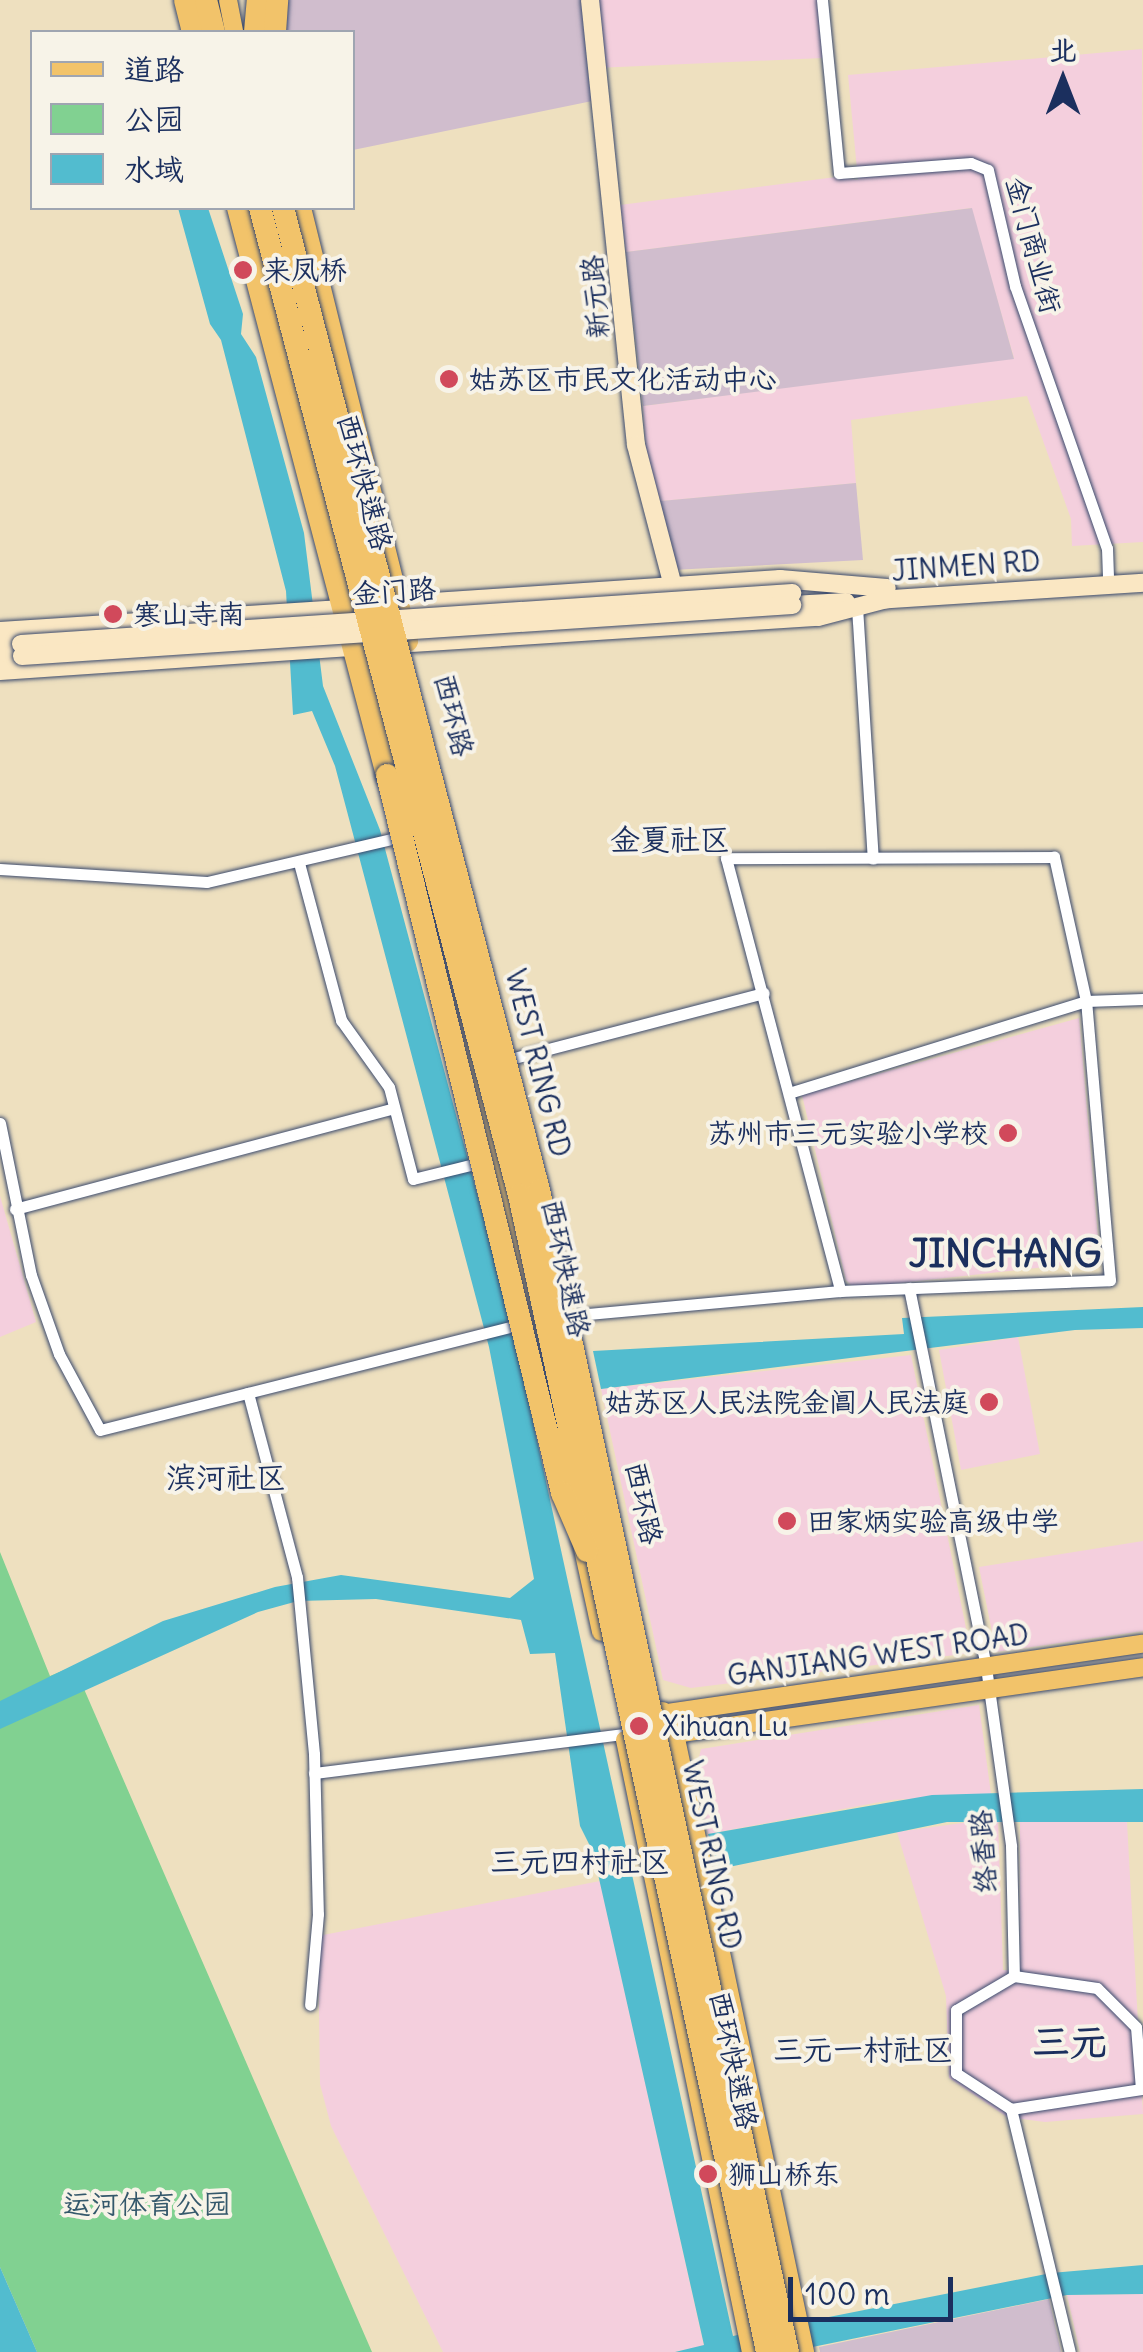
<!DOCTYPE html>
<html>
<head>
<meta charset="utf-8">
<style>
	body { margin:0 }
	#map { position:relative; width:1143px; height:2352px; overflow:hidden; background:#eee0bf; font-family:Delius,"LXGW WenKai TC",sans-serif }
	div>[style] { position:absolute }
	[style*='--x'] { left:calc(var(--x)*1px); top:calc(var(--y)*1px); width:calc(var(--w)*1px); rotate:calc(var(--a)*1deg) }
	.built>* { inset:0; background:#f4cfdd }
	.industrial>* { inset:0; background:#d0bdcd }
	.green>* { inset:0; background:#81d191 }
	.water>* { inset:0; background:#52bccf }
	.roads { filter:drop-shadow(0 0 2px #3b4a6d) drop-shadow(0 0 2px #3b4a6d) }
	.street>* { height:11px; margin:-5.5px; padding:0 5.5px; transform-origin:5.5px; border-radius:5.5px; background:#fff }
	.secondary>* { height:18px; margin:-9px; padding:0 9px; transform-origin:9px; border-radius:9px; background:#fae7c3 }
	.primary>* { height:18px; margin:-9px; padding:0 9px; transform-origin:9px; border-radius:9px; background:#f2c36a }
	.highway>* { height:22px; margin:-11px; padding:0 11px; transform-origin:11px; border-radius:11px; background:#f2c36a }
	.bridges { filter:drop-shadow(0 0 2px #3b4a6d) drop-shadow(0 0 2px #3b4a6d) }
	.secondary-bridge>* { height:18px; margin:-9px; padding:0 9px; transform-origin:9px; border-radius:9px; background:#fae7c3 }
	.highway-bridge>* { height:22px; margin:-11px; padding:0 11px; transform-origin:11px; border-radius:11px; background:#f2c36a }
	.dots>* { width:28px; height:28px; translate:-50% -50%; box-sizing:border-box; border:5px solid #f7f3e8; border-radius:50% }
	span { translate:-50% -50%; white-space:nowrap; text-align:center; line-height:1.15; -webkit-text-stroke:8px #f7f3e8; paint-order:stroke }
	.street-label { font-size:28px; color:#1b2f5e }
	.poi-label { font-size:28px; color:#1b2f5e }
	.left { translate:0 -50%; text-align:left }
	.right { translate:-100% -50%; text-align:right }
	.park-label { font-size:28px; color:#34586b }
	.neighbourhood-label { font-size:30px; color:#1b2f5e }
	.district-label { font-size:38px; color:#1b2f5e; font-weight:700 }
	.legend { position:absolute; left:30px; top:30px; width:325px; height:180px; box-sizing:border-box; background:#f7f3e8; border:2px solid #9fa5b1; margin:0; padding:12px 18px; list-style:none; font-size:30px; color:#1b2f5e }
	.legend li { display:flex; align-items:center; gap:20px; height:50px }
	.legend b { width:50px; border:2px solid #9fa5b1 }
	.north { position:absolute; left:1013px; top:30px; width:100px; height:100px; -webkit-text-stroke:8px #f7f3e8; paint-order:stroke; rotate:0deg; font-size:28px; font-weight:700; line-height:40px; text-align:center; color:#1b2f5e }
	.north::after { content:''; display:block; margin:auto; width:35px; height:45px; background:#1b2f5e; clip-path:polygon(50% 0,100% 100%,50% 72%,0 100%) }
	.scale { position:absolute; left:788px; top:2277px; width:165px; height:45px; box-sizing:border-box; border:5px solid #1b2f5e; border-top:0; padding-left:12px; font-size:30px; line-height:35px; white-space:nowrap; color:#1b2f5e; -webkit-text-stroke:8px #f7f3e8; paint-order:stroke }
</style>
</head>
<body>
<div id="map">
	<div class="built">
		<div style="clip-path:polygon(584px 0,817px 0,823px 58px,596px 68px)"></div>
		<div style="clip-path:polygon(1142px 49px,1143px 542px,1072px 546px,1071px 519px,1027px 396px,851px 420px,856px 483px,650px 502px,643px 406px,1014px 358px,971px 208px,626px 252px,620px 205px,836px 177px,858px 180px,848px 75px)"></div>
		<div style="clip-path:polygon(1079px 1018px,1100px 1261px,854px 1288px,846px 1280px,802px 1095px)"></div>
		<div style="clip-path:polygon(0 1196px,36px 1322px,0 1337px)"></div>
		<div style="clip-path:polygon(1018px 1337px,1040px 1454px,961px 1470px,939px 1350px)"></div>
		<div style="clip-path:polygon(911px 1355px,971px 1653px,691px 1688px,663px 1680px,601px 1389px)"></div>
		<div style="clip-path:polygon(1143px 1541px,1143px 1631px,996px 1652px,979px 1567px)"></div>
		<div style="clip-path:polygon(979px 1705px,991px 1794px,891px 1800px,708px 1834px,695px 1774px,701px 1749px)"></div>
		<div style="clip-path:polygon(998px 1818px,1003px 1970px,1020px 1971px,1020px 1822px,1127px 1822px,1143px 2114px,1045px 2122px,1007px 2117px,949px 2078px,946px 1996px,897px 1832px)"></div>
		<div style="clip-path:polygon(600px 1881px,704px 2346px,675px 2352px,443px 2352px,331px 2126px,320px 2084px,318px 1936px)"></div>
		<div style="clip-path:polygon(1143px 2294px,1143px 2352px,1080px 2352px,1067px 2295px)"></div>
	</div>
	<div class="industrial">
		<div style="clip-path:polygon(285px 0,584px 0,602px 99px,353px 150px,352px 32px,285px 32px)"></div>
		<div style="clip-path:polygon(972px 208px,1014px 359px,643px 406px,626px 252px)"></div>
		<div style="clip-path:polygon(856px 483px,863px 560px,672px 570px,650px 502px)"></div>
		<div style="clip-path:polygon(1049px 2299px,1061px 2352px,820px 2352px,819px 2347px)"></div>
	</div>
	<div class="green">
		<div style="clip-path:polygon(0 1552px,50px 1676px,74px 1666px,372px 2352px,37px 2352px,0 2267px)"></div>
	</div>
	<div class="water">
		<div style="clip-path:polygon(178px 208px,208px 208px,243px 314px,241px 334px,256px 357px,304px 533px,323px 686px,380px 830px,510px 1317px,733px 2336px,1051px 2273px,1143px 2265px,1143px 2294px,1067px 2295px,788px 2352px,675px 2352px,704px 2345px,593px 1852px,580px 1826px,555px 1653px,530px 1654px,521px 1620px,376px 1599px,298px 1601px,258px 1612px,0 1729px,0 1701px,163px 1621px,275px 1587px,341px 1575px,510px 1598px,534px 1579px,489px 1347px,335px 766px,312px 711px,293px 715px,286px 591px,221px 340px,210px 324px)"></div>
		<div style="clip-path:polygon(1143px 1307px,1143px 1328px,1075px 1330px,601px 1389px,593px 1351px,904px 1334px,902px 1318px)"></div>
		<div style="clip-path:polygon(1143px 1789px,1143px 1822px,947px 1822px,719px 1869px,708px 1834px,932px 1795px)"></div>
		<div style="clip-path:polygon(0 2267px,37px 2352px,0 2352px)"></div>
	</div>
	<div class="roads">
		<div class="street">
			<div style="--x:822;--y:0;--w:174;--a:84.4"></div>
			<div style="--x:839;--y:173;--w:132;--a:-4.3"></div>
			<div style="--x:971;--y:163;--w:18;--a:22"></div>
			<div style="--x:988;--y:170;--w:119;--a:76.9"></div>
			<div style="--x:1015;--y:286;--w:278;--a:70.7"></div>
			<div style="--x:1107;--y:548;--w:37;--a:88"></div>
			<div style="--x:857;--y:607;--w:252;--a:86.4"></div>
			<div style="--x:299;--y:863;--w:163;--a:75"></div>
			<div style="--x:341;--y:1020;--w:82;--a:54.4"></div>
			<div style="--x:389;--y:1087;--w:95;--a:75.4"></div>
			<div style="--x:413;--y:1179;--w:71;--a:-13.8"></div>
			<div style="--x:0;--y:869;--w:207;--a:3.6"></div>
			<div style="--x:207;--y:882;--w:202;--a:-13.1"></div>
			<div style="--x:514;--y:1058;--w:258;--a:-14.6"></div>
			<div style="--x:792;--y:1092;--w:308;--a:-17.2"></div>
			<div style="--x:1086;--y:1001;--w:57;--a:-2"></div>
			<div style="--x:0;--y:1123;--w:155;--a:78.5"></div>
			<div style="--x:31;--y:1275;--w:84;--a:70.5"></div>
			<div style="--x:59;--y:1354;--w:86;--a:61.7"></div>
			<div style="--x:100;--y:1430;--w:436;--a:-14.1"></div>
			<div style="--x:15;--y:1209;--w:392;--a:-14.9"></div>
			<div style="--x:909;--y:1288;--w:387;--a:78.5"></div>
			<div style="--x:986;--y:1667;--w:181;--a:82"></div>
			<div style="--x:1011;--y:1846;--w:130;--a:88.7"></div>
			<div style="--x:1014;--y:1976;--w:67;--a:149.6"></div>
			<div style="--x:956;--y:2010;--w:63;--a:90"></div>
			<div style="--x:956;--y:2073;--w:66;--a:33.2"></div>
			<div style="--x:1011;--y:2109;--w:250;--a:76.4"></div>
			<div style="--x:566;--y:1316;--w:275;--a:-5.2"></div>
			<div style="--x:840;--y:1291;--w:270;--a:-2.3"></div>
			<div style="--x:1110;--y:1280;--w:280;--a:-94.9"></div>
			<div style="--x:1086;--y:1001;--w:148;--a:-102.5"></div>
			<div style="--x:1054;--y:857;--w:328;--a:179.8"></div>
			<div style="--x:726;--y:858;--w:448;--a:75.2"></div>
			<div style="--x:248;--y:1393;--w:190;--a:75.1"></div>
			<div style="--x:297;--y:1577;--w:178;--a:84.5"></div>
			<div style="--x:314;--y:1754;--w:160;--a:88.6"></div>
			<div style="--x:318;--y:1914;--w:91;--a:95"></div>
			<div style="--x:314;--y:1773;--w:311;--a:-7.2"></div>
			<div style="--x:1011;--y:2109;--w:132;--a:-8.7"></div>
			<div style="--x:1141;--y:2089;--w:62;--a:-94.6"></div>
			<div style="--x:1136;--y:2027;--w:55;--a:-135"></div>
			<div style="--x:1097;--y:1988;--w:84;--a:-171.8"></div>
		</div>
		<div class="secondary">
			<div style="--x:590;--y:0;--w:447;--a:84.1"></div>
			<div style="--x:636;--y:445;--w:146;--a:75.3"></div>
			<div style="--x:877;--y:600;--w:267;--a:-3.7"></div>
			<div style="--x:388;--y:605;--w:393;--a:-3.8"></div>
			<div style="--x:780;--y:579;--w:107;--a:4.8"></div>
			<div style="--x:792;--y:605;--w:54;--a:-3.2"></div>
			<div style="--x:0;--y:631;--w:354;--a:-3.7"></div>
			<div style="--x:396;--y:644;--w:423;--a:-3.7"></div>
			<div style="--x:818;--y:617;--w:71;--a:-14.6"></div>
			<div style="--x:0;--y:645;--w:21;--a:-3"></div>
			<div style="--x:0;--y:657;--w:22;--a:-3"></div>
			<div style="--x:0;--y:671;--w:366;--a:-3.9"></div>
		</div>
		<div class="primary">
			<div style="--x:228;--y:0;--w:33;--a:79"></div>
			<div style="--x:417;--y:849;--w:564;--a:76.36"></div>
			<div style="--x:581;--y:1540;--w:94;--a:77.7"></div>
			<div style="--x:654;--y:1715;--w:494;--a:-8.3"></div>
			<div style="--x:660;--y:1736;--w:488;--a:-8.1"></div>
			<div style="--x:625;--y:1740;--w:625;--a:78.37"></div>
		</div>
		<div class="highway">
			<div style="--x:185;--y:0;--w:33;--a:76"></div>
			<div style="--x:206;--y:0;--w:33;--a:76"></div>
			<div style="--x:255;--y:32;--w:32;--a:-85"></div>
			<div style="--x:275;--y:32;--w:32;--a:-86"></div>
			<div style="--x:238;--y:208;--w:586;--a:75.28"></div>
			<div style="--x:300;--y:208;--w:446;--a:76.1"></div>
			<div style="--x:662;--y:1713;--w:24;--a:62"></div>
			<div style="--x:673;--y:1734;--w:632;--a:78.12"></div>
		</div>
	</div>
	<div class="bridges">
		<div class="secondary-bridge">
			<div style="--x:21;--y:644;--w:773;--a:-3.78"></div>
			<div style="--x:22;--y:656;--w:772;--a:-3.79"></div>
		</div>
		<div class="highway-bridge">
			<div style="--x:260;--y:208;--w:1020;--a:75.3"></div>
			<div style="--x:519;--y:1195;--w:1183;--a:77.9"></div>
			<div style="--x:283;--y:208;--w:1015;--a:75.39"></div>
			<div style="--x:539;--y:1190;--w:1188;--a:77.91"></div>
			<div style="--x:387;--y:775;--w:739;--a:76.3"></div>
			<div style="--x:562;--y:1493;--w:63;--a:66.7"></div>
		</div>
	</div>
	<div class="dots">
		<div style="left:243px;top:270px;background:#d1495b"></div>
		<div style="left:449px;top:379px;background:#d1495b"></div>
		<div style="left:113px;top:614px;background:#d1495b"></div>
		<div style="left:1008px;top:1133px;background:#d1495b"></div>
		<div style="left:989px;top:1402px;background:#d1495b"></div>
		<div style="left:787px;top:1521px;background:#d1495b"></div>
		<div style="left:639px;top:1726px;background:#d1495b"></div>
		<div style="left:708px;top:2174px;background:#d1495b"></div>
	</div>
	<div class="street-label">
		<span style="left:1034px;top:245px;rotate:75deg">金门商业街</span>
		<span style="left:595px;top:297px;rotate:-95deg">新元路</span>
		<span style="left:365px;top:482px;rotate:75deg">西环快速路</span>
		<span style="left:966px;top:566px;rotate:-4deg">JINMEN RD</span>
		<span style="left:394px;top:591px;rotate:-4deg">金门路</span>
		<span style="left:454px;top:715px;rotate:76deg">西环路</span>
		<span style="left:538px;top:1063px;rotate:76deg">WEST RING RD</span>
		<span style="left:566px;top:1268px;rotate:78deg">西环快速路</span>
		<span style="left:644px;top:1503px;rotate:78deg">西环路</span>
		<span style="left:878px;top:1655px;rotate:-8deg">GANJIANG WEST ROAD</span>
		<span style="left:983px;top:1852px;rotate:-94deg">络香路</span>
		<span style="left:712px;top:1855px;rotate:78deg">WEST RING RD</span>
		<span style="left:734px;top:2060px;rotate:78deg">西环快速路</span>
	</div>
	<div class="poi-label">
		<span class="left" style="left:263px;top:270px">来凤桥</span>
		<span class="left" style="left:469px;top:379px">姑苏区市民文化活动中心</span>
		<span class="left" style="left:133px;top:614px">寒山寺南</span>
		<span class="right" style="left:988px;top:1133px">苏州市三元实验小学校</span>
		<span class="right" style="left:969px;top:1402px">姑苏区人民法院金阊人民法庭</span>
		<span class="left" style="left:807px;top:1521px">田家炳实验高级中学</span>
		<span class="left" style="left:662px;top:1726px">Xihuan Lu</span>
		<span class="left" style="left:728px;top:2174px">狮山桥东</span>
	</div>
	<div class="park-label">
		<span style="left:147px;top:2204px">运河体育公园</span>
	</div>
	<div class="neighbourhood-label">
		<span style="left:670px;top:839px">金夏社区</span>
		<span style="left:226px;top:1477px">滨河社区</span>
		<span style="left:580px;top:1861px">三元四村社区</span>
		<span style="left:863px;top:2049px">三元一村社区</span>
	</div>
	<div class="district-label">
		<span style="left:1005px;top:1254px">JINCHANG</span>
		<span style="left:1070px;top:2042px">三元</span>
	</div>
	<ul class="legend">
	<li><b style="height:12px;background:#f2c36a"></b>道路</li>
	<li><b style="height:28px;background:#81d191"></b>公园</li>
	<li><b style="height:28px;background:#52bccf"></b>水域</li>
	</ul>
	<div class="north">北</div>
	<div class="scale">100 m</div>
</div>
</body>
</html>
